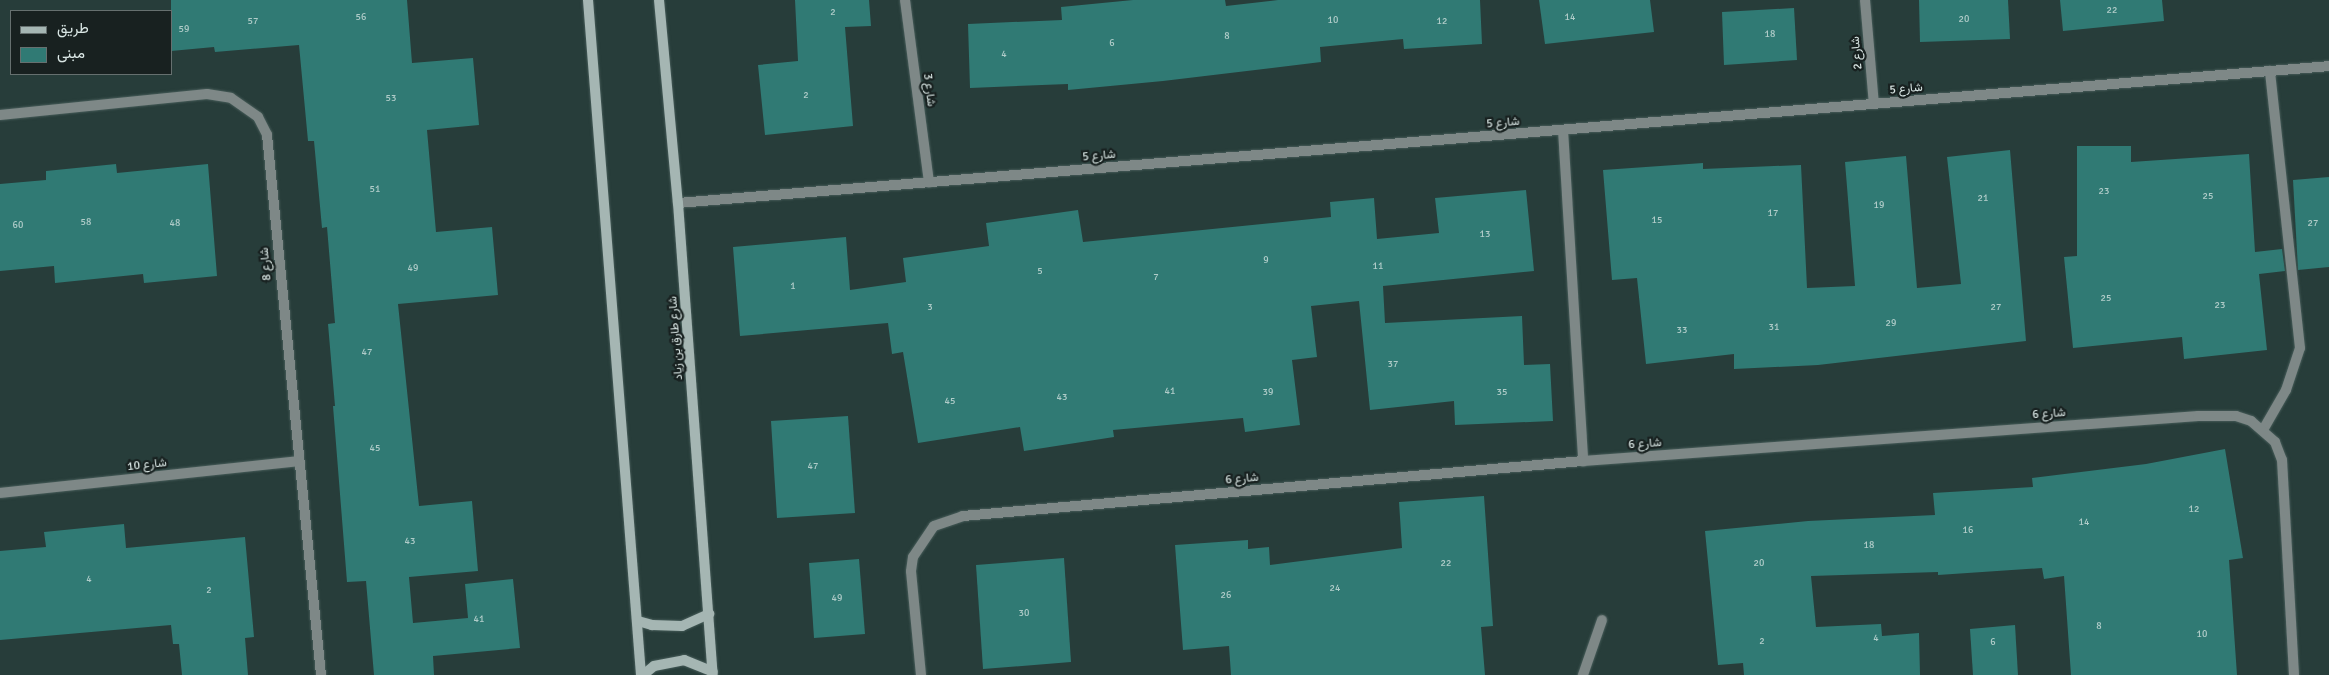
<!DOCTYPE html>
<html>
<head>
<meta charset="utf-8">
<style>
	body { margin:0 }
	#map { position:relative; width:2329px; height:675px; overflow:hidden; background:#273d3a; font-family:Signika,Vazirmatn,sans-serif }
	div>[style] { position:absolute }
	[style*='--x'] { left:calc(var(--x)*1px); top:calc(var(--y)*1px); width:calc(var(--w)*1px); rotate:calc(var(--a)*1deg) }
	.building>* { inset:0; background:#307a74 }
	.roads { filter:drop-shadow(0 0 1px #475c59) drop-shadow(0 0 1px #475c59) }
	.service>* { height:10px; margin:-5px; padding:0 5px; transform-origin:5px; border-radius:5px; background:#7e8887 }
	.minor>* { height:10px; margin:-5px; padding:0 5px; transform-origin:5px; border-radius:5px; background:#7e8887 }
	.secondary>* { height:10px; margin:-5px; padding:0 5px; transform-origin:5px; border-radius:5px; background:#a5b6b3 }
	span { translate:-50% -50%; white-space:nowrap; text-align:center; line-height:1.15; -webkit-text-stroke:4.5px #182120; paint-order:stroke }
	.number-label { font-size:10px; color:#b0ccc9 }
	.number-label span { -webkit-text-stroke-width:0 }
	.street-label { font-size:12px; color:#dae7e5 }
	.legend { position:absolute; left:10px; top:10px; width:162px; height:65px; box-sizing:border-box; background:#182120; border:1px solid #66706f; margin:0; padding:6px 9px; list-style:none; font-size:15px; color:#dae7e5 }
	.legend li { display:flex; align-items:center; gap:10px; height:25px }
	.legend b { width:25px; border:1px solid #66706f }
</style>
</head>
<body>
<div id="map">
	<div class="building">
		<div style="clip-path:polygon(171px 0,407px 0,412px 63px,473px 58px,479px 125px,427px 130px,436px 232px,492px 227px,498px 295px,398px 304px,419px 506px,472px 501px,478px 571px,409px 577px,413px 623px,468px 618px,465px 584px,513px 579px,520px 648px,433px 656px,434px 675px,374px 675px,366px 581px,347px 582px,333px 406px,335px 406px,328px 324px,335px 323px,327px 227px,322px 228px,314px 141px,308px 141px,299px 45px,215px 52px,214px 47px,171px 51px)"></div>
		<div style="clip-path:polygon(795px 0,869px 0,871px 26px,845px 27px,853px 126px,765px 135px,758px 65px,798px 61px)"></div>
		<div style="clip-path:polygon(1133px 0,1225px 0,1226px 6px,1278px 0,1480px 0,1482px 44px,1404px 49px,1403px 39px,1320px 47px,1321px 62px,1163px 81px,1068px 90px,1068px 84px,970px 88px,968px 24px,1062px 20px,1061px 7px)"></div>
		<div style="clip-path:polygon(1539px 0,1650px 0,1654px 32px,1545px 44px)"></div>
		<div style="clip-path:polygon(1919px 0,2008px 0,2010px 39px,1920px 42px)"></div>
		<div style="clip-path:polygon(2060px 0,2162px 0,2164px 21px,2063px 31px)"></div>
		<div style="clip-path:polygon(1794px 8px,1797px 60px,1724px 65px,1722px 12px)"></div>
		<div style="clip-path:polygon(2077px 146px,2131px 146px,2131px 162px,2249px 154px,2255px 252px,2282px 249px,2285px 271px,2259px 274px,2267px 350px,2184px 359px,2182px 337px,2073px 348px,2064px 257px,2077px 256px)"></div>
		<div style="clip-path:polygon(2010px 150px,2026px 341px,1818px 365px,1734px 369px,1734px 354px,1646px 364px,1637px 278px,1612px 280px,1603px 170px,1703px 163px,1703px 169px,1801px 165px,1807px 288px,1855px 286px,1845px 162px,1906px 156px,1917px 288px,1961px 284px,1947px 157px)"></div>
		<div style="clip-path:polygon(116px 164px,117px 173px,208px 164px,217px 276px,144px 283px,143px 274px,55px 283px,54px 266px,0 271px,0 184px,46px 180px,46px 171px)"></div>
		<div style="clip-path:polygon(2329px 177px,2329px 267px,2298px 270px,2293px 180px)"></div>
		<div style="clip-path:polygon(1526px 190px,1534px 271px,1383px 286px,1385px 323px,1522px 316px,1524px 365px,1550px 364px,1553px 421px,1455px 425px,1454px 401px,1370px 410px,1359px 301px,1311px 306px,1317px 357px,1292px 360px,1300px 425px,1245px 432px,1243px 418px,1113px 430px,1114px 437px,1024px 451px,1020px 427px,918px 443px,903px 352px,892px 354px,888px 323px,740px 336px,733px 247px,846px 237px,850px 290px,906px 282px,903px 258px,989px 246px,986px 223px,1078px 210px,1083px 242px,1331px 217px,1330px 202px,1374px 198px,1377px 239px,1439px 233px,1435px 198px)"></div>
		<div style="clip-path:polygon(848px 416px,855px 513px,777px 518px,771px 421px)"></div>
		<div style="clip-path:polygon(2225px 449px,2243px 558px,2229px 560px,2237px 675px,2071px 675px,2064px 576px,2044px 579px,2042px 568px,1938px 575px,1938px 572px,1811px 576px,1816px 627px,1881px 624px,1882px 636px,1919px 633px,1920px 675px,1744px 675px,1743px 663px,1718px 665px,1705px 531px,1808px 521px,1935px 515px,1933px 493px,2033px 487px,2032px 478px,2146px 464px)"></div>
		<div style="clip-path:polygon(1484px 496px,1493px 626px,1481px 627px,1485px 675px,1231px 675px,1229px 646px,1183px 650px,1175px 545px,1248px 540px,1248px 549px,1269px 547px,1270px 565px,1402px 548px,1399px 502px)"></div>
		<div style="clip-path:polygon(124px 524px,126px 548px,245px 537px,254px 637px,245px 638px,248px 675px,182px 675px,179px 644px,173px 644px,171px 625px,0 640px,0 551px,46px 547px,44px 532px)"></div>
		<div style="clip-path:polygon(1064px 558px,1071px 662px,983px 669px,976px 565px)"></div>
		<div style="clip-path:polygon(859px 559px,865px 634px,814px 638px,809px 563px)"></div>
		<div style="clip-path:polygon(2015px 625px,2018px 675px,1973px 675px,1970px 629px)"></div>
	</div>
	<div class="roads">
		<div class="service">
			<div style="--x:2263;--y:430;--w:46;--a:-60.1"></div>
			<div style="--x:2286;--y:390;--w:44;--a:-71.6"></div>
			<div style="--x:2300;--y:348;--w:279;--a:-96.2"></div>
			<div style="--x:1583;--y:675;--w:58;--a:-70.9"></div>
		</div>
		<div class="minor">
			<div style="--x:905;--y:0;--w:184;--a:82.5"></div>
			<div style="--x:1865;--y:0;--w:104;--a:85.1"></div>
			<div style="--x:0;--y:115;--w:208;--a:-5.8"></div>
			<div style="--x:207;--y:94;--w:24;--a:9"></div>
			<div style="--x:231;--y:98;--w:33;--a:35"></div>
			<div style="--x:258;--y:117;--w:20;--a:63"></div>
			<div style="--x:267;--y:135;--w:543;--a:84.29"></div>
			<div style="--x:1563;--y:130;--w:332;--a:86.5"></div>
			<div style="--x:678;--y:203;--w:1657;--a:-4.74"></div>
			<div style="--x:0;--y:493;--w:299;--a:-6.1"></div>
			<div style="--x:921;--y:675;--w:104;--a:-95.5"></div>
			<div style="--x:911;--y:571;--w:14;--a:-82"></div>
			<div style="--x:913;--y:557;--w:37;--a:-56"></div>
			<div style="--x:934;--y:526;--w:31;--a:-19"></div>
			<div style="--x:963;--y:516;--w:622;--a:-5.07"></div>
			<div style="--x:1583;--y:461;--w:617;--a:-4.18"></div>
			<div style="--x:2198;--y:416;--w:38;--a:0"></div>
			<div style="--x:2236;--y:416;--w:16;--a:18"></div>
			<div style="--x:2251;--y:421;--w:32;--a:41"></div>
			<div style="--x:2275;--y:442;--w:19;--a:69"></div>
			<div style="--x:2282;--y:460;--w:215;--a:86.8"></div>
		</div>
		<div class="secondary">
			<div style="--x:588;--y:0;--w:677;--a:85.51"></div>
			<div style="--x:659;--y:0;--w:204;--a:84.7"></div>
			<div style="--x:678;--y:203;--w:473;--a:85.8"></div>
			<div style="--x:638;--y:621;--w:15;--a:16"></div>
			<div style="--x:652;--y:625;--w:30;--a:2"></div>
			<div style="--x:682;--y:626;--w:30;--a:-24"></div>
			<div style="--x:643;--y:675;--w:14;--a:-39"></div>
			<div style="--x:654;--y:666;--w:31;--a:-11"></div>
			<div style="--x:684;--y:660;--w:31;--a:22"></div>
		</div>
	</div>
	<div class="number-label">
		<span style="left:2112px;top:11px">22</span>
		<span style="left:833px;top:13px">2</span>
		<span style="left:361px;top:18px">56</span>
		<span style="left:1570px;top:18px">14</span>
		<span style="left:1964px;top:20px">20</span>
		<span style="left:1333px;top:21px">10</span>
		<span style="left:253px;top:22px">57</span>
		<span style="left:1442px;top:22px">12</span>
		<span style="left:184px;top:30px">59</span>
		<span style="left:1770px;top:35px">18</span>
		<span style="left:1227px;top:37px">8</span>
		<span style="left:1112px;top:44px">6</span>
		<span style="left:1004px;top:55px">4</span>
		<span style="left:806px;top:96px">2</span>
		<span style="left:391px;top:99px">53</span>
		<span style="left:375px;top:190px">51</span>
		<span style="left:2104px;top:192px">23</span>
		<span style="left:2208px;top:197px">25</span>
		<span style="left:1983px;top:199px">21</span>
		<span style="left:1879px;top:206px">19</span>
		<span style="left:1773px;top:214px">17</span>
		<span style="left:1657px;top:221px">15</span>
		<span style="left:86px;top:223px">58</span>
		<span style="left:175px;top:224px">48</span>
		<span style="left:2313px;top:224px">27</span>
		<span style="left:18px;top:226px">60</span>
		<span style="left:1485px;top:235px">13</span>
		<span style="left:1266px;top:261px">9</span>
		<span style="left:1378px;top:267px">11</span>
		<span style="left:413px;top:269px">49</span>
		<span style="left:1040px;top:272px">5</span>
		<span style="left:1156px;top:278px">7</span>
		<span style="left:793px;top:287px">1</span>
		<span style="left:2106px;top:299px">25</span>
		<span style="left:2220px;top:306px">23</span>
		<span style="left:930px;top:308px">3</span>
		<span style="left:1996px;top:308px">27</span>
		<span style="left:1891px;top:324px">29</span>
		<span style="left:1774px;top:328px">31</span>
		<span style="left:1682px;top:331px">33</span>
		<span style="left:367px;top:353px">47</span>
		<span style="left:1393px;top:365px">37</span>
		<span style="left:1170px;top:392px">41</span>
		<span style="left:1268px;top:393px">39</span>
		<span style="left:1502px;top:393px">35</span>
		<span style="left:1062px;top:398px">43</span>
		<span style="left:950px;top:402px">45</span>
		<span style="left:375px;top:449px">45</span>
		<span style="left:813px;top:467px">47</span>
		<span style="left:2194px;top:510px">12</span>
		<span style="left:2084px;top:523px">14</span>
		<span style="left:1968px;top:531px">16</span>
		<span style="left:410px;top:542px">43</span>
		<span style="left:1869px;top:546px">18</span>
		<span style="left:1446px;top:564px">22</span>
		<span style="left:1759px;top:564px">20</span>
		<span style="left:89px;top:580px">4</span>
		<span style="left:1335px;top:589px">24</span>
		<span style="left:209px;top:591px">2</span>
		<span style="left:1226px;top:596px">26</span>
		<span style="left:837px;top:599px">49</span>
		<span style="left:1024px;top:614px">30</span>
		<span style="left:479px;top:620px">41</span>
		<span style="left:2099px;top:627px">8</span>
		<span style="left:2202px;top:635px">10</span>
		<span style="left:1876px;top:639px">4</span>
		<span style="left:1762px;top:642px">2</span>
		<span style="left:1993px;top:643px">6</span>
	</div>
	<div class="street-label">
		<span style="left:1857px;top:53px;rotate:-95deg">شارع 2</span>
		<span style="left:1906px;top:89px;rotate:-5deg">شارع 5</span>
		<span style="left:929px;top:90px;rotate:83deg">شارع 3</span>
		<span style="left:1503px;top:123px;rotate:-5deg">شارع 5</span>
		<span style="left:1099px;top:156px;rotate:-5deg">شارع 5</span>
		<span style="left:266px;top:264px;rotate:-95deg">شارع 8</span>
		<span style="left:676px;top:338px;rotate:-94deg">شارع طارق بن زياد</span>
		<span style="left:2049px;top:414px;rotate:-4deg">شارع 6</span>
		<span style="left:1645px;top:444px;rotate:-4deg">شارع 6</span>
		<span style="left:147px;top:465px;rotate:-6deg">شارع 10</span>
		<span style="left:1242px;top:479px;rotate:-5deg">شارع 6</span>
	</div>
	<ul class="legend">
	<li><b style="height:6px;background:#a5b6b3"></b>طريق</li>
	<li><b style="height:14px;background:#307a74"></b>مبنى</li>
	</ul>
</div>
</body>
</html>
